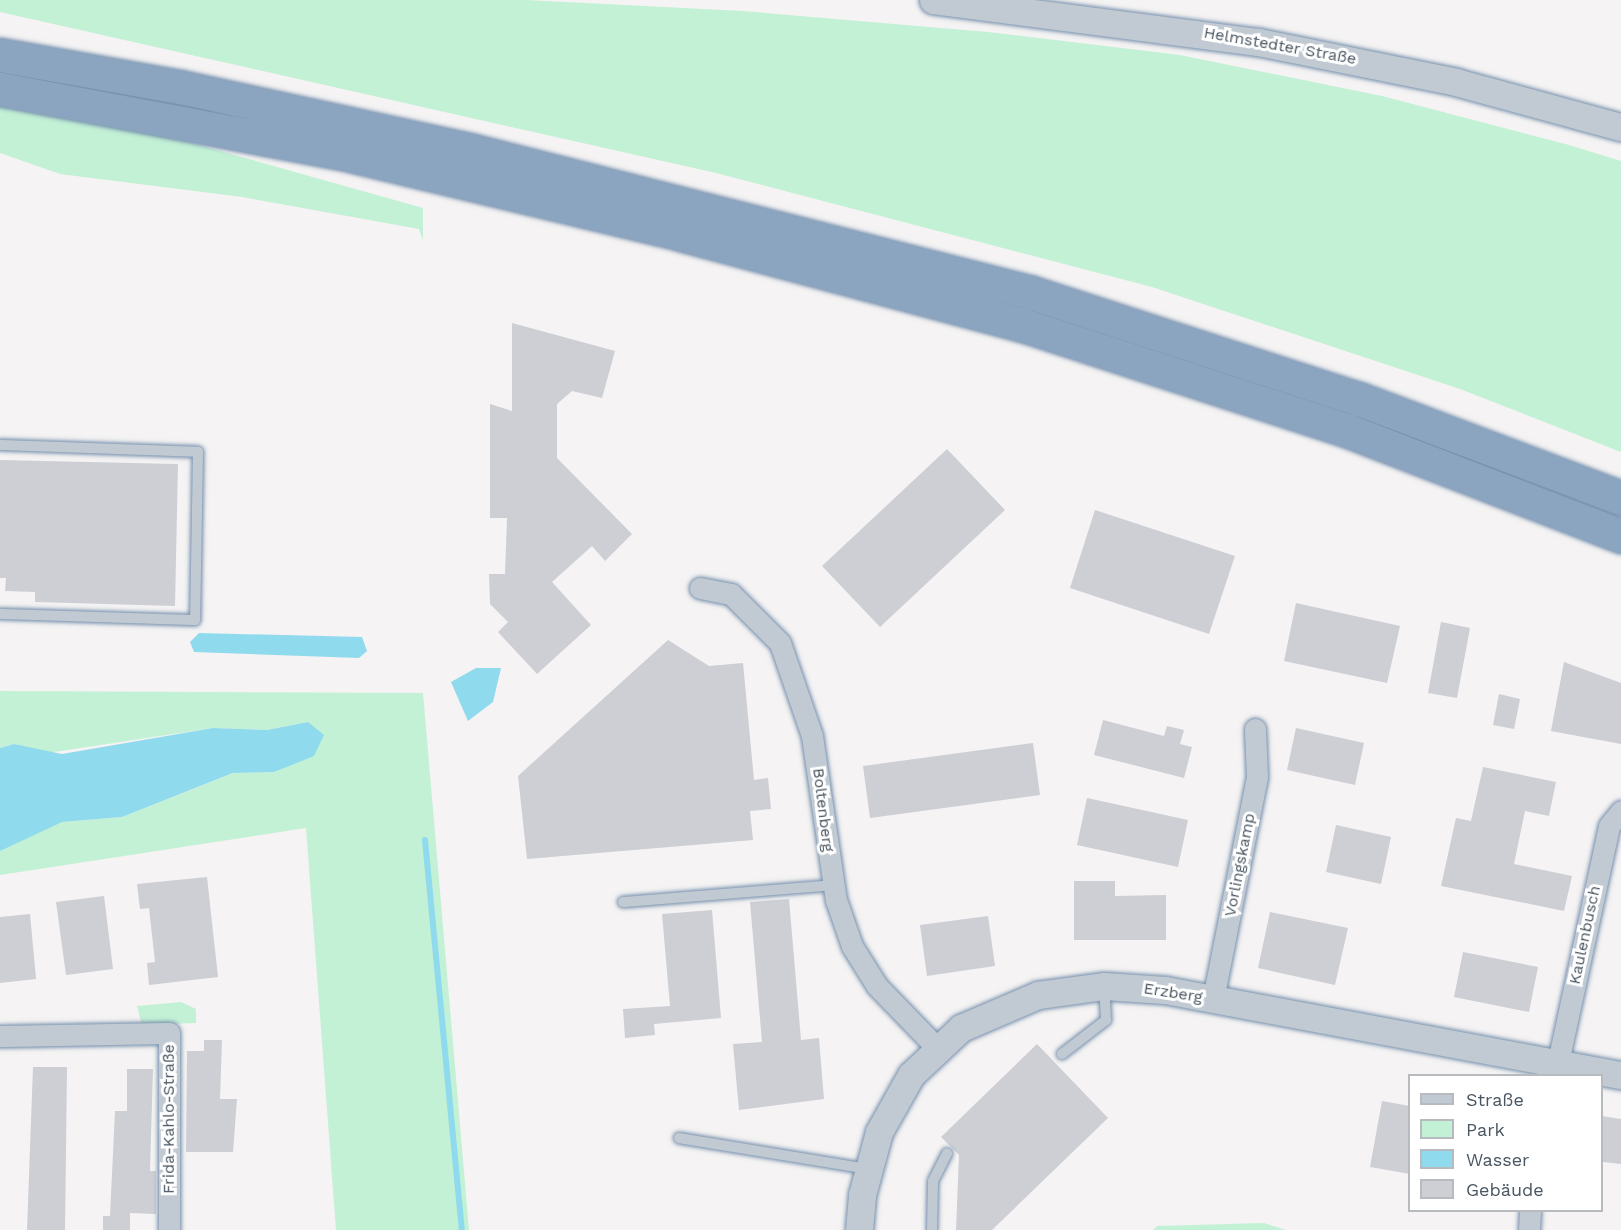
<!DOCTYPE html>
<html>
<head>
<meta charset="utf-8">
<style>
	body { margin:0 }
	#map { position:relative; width:1621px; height:1230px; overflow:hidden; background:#f5f3f3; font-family:"Work Sans",sans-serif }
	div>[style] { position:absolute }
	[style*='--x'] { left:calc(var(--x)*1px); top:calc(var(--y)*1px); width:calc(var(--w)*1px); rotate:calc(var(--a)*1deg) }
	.green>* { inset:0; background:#c3f1d5 }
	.water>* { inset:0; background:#90daee }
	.stream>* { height:6px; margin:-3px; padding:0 3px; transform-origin:3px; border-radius:3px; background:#90daee }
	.building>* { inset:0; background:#cdcfd5 }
	.roads { filter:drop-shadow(0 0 2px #7690ad) drop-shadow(0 0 2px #7690ad) }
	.service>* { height:10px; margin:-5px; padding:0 5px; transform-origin:5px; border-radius:5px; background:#c1cad2 }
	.minor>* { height:21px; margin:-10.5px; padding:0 10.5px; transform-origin:10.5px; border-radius:10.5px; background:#c1cad2 }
	.tertiary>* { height:27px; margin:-13.5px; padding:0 13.5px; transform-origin:13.5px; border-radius:13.5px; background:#c1cad2 }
	.motorway>* { height:33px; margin:-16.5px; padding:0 16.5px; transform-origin:16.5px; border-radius:16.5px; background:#8ba5c1 }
	span { translate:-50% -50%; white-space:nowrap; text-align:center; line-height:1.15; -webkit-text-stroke:6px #fff; paint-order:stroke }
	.street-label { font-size:16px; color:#4a5661 }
	.legend { position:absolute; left:1408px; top:1074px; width:195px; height:138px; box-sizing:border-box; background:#fff; border:2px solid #b7bbc0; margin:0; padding:8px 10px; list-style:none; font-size:18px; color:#4a5661 }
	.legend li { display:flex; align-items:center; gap:12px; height:30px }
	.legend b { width:30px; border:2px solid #b7bbc0 }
</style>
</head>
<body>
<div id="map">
	<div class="green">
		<div style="clip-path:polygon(0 0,526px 0,743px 11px,988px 32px,1180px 55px,1382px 96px,1569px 145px,1621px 161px,1621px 452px,1460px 389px,1152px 287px,716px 173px,0 12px)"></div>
		<div style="clip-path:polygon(0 101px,114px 121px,423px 208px,423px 240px,419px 229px,242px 197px,60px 174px,0 153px)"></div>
		<div style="clip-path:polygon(0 691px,423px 693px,469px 1230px,336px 1230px,306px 828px,0 875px,0 851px,38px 830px,62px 822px,122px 817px,234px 773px,275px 772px,308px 722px,267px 730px,213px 728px,41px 754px,14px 744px,0 748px)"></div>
		<div style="clip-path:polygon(181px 1002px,196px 1009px,196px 1023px,142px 1025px,137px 1006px)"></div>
		<div style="clip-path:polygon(1264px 1223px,1286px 1230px,1153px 1230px,1157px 1226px)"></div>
	</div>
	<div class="water">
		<div style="clip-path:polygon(199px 633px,362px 637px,367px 651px,359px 658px,194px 652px,190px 642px)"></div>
		<div style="clip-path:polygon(476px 668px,501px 668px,493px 702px,468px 721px,451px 682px)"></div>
		<div style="clip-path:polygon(308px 722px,324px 735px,314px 756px,274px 772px,233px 773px,122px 817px,62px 822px,0 851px,0 748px,14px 744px,62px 754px,213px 728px,267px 730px)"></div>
	</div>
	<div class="stream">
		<div style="--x:425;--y:840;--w:392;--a:84.6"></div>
	</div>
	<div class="building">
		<div style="clip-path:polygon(512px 323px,615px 351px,602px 398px,572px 391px,557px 404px,557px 458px,632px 534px,605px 561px,592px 546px,552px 582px,591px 625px,537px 674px,498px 632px,508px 622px,490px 604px,489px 574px,505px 574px,507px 518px,490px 518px,490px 404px,512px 411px)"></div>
		<div style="clip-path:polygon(947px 449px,1005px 510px,880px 627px,822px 566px)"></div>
		<div style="clip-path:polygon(0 460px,178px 464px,175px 606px,35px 602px,35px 592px,5px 591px,6px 578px,0 578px)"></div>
		<div style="clip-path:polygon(1095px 510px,1235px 556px,1209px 634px,1070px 588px)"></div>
		<div style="clip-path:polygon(1296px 603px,1400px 626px,1387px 683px,1284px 661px)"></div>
		<div style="clip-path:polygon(1441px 622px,1470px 628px,1457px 698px,1428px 693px)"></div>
		<div style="clip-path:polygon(668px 640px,709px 666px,743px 663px,754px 780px,768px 778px,771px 809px,750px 811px,753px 840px,527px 859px,518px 776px)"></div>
		<div style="clip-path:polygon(1564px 662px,1621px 683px,1621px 744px,1551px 731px)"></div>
		<div style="clip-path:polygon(1499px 694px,1520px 699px,1514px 729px,1493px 725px)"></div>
		<div style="clip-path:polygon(1103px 720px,1164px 736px,1167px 726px,1184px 730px,1180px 744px,1192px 747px,1184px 778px,1094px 755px)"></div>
		<div style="clip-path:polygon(1296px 728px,1364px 743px,1355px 785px,1287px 770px)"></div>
		<div style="clip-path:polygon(1033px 743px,1040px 795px,870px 818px,863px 766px)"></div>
		<div style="clip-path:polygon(1483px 767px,1556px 782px,1549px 816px,1525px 811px,1514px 864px,1572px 876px,1564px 911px,1441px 886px,1456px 818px,1471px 821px)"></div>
		<div style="clip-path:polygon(1087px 798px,1188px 820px,1178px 867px,1077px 845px)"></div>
		<div style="clip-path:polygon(1336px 825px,1391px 837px,1381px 884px,1326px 872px)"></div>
		<div style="clip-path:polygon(207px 877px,218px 977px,149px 985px,147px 963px,155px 962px,149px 908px,140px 909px,137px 884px)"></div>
		<div style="clip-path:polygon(1074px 881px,1115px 881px,1115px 896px,1166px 895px,1166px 940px,1074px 940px)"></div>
		<div style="clip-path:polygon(104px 896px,113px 969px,66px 975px,56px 902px)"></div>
		<div style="clip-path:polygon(789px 899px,801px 1040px,819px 1038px,824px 1099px,739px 1110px,733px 1044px,762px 1042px,750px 902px)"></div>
		<div style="clip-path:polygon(712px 910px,721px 1018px,654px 1024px,655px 1035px,625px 1038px,623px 1009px,670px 1006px,662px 914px)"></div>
		<div style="clip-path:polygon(1270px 912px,1348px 928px,1335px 985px,1258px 968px)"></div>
		<div style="clip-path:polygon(30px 914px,36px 979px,0 983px,0 917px)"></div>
		<div style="clip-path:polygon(988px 916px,995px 966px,927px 976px,920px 925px)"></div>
		<div style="clip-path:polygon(1463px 952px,1538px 967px,1529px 1012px,1454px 997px)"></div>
		<div style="clip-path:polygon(204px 1040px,222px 1040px,220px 1099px,237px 1099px,233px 1152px,186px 1152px,187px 1051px,204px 1051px)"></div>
		<div style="clip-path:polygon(1037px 1044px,1108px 1118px,992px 1230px,956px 1230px,959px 1155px,941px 1137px)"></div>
		<div style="clip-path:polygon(33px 1067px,67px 1067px,65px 1230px,27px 1230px)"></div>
		<div style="clip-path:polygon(127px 1069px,153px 1069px,150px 1171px,156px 1171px,156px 1214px,130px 1213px,130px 1230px,103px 1230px,103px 1216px,110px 1216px,115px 1111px,127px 1111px)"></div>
		<div style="clip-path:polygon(1382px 1101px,1410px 1106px,1410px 1174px,1370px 1167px)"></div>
		<div style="clip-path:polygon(1602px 1116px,1621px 1119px,1621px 1164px,1603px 1162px)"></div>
	</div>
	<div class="roads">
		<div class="service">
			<div style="--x:0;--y:445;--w:198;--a:2"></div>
			<div style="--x:198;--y:452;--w:168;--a:91"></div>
			<div style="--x:195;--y:620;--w:195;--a:-178.2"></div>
			<div style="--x:623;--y:902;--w:211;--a:-4.6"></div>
			<div style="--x:1062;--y:1054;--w:56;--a:-37.7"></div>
			<div style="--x:1106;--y:1020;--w:34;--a:-93"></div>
			<div style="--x:679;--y:1138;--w:192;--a:9.3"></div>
			<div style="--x:932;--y:1230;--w:49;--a:-88.8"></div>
			<div style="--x:933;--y:1181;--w:31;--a:-63"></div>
		</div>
		<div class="minor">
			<div style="--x:700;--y:588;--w:32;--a:11"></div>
			<div style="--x:731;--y:594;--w:69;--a:45"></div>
			<div style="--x:780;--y:643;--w:98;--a:71"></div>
			<div style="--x:812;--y:736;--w:166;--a:81.7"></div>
			<div style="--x:836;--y:900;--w:49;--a:70.8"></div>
			<div style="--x:852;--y:946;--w:47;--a:58"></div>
			<div style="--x:877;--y:986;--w:86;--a:45.9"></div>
			<div style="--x:1213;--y:999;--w:226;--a:-78.8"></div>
			<div style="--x:1257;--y:777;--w:48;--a:-92.4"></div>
			<div style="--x:0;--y:1036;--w:169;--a:-1"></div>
			<div style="--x:169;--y:1033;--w:197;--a:90"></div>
			<div style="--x:1555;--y:1076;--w:256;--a:-77.8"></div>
			<div style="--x:1609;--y:826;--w:19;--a:-51"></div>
			<div style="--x:1529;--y:1230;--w:20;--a:-87"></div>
		</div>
		<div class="tertiary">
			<div style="--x:933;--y:0;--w:328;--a:7.4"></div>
			<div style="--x:1258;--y:42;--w:202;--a:11.4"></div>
			<div style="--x:1456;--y:82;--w:171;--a:15.3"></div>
			<div style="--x:859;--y:1230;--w:35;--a:-85"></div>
			<div style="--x:862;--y:1195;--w:65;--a:-74.9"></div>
			<div style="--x:879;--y:1132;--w:65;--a:-60.7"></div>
			<div style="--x:911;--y:1075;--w:69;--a:-43.2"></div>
			<div style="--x:961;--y:1028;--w:84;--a:-23.2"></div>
			<div style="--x:1038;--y:995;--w:67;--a:-7.8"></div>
			<div style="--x:1104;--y:986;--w:61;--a:3.8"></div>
			<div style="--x:1165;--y:990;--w:464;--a:10.6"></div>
		</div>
		<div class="motorway">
			<div style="--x:0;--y:55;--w:183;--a:10.1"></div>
			<div style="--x:180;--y:87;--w:300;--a:12.3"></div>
			<div style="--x:473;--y:151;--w:577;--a:14.25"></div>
			<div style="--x:1032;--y:293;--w:344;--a:18"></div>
			<div style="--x:1359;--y:399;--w:280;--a:20.7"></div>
			<div style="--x:0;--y:89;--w:344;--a:10.6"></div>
			<div style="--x:338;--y:152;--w:353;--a:13.4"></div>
			<div style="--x:681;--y:234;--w:354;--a:14.9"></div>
			<div style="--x:1023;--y:325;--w:343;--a:18"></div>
			<div style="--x:1349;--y:431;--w:292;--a:21.1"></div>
		</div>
	</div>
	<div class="street-label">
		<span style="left:1280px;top:46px;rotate:10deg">Helmstedter Straße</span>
		<span style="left:823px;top:810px;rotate:83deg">Boltenberg</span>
		<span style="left:1240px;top:865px;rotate:-79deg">Vorlingskamp</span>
		<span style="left:1585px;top:935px;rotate:-78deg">Kaulenbusch</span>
		<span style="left:1173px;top:993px;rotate:9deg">Erzberg</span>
		<span style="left:169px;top:1119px;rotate:-90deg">Frida-Kahlo-Straße</span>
	</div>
	<ul class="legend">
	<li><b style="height:8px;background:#c1cad2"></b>Straße</li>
	<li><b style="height:16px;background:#c3f1d5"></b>Park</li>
	<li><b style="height:16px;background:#90daee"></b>Wasser</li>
	<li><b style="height:16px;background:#cdcfd5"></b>Gebäude</li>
	</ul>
</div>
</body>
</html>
